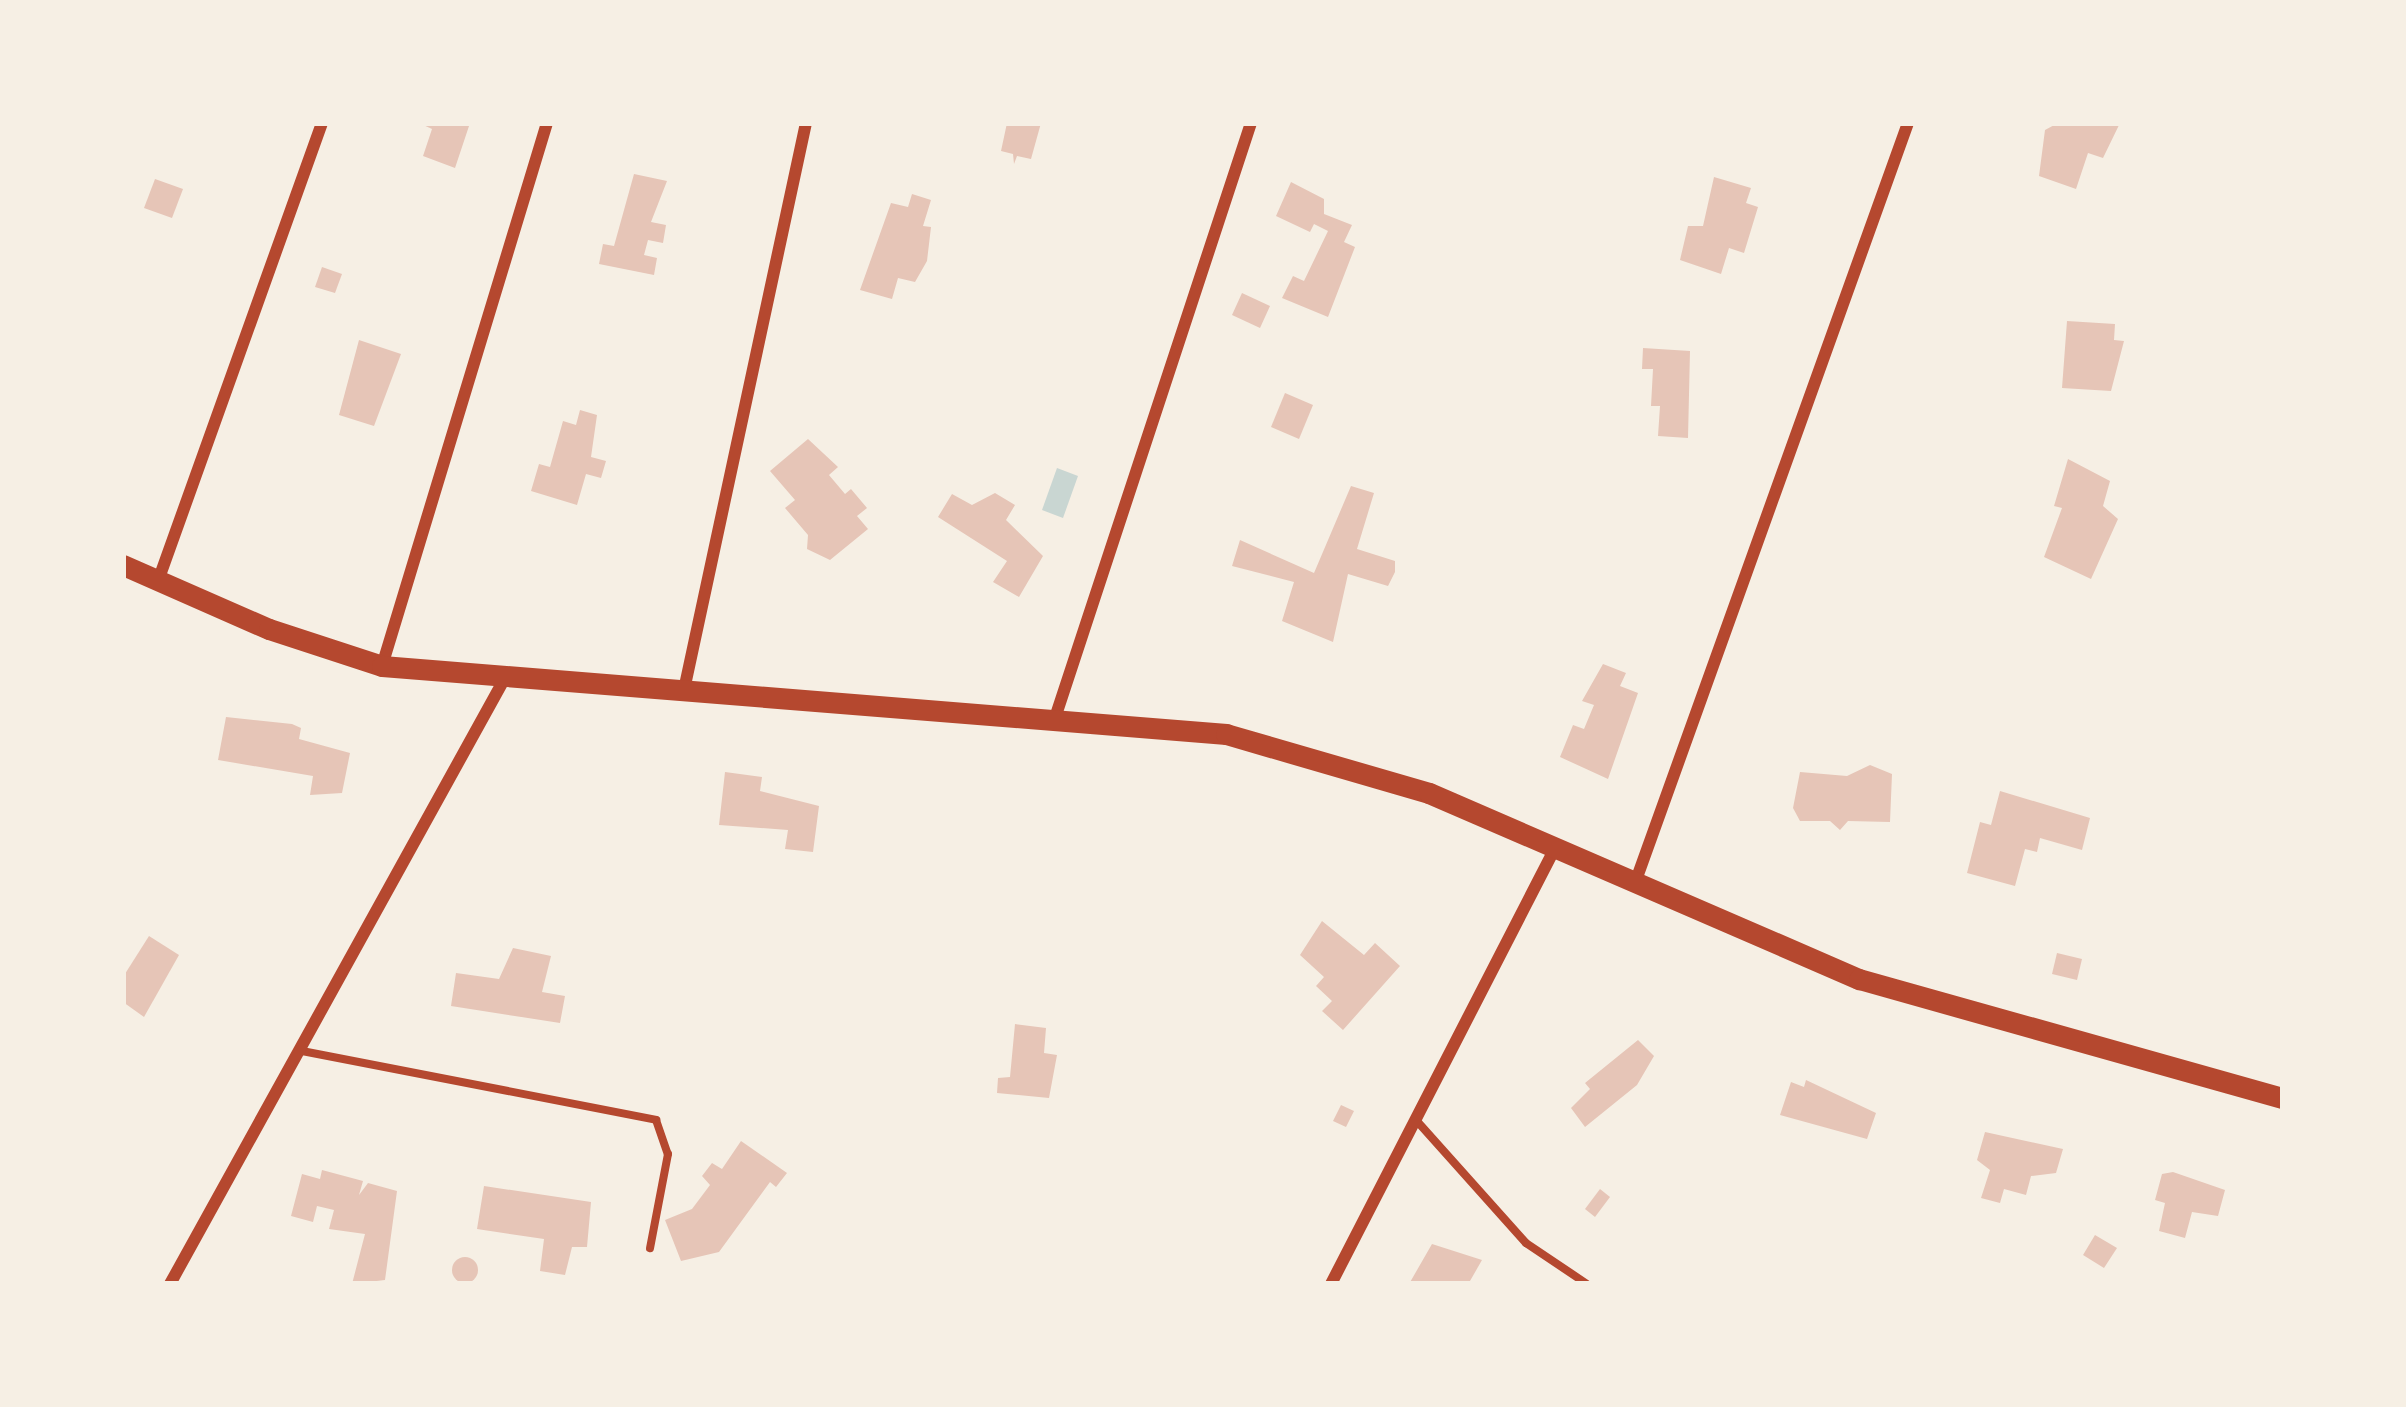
<!DOCTYPE html>
<html>
<head>
<meta charset="utf-8">
<style>
	body { margin:0 }
	#map { position:relative; width:2406px; height:1407px; overflow:hidden; background:#f6efe4; font-family:Inter,sans-serif }
	div>[style] { position:absolute }
	[style*='--x'] { left:calc(var(--x)*1px); top:calc(var(--y)*1px); width:calc(var(--w)*1px); rotate:calc(var(--a)*1deg) }
	.water>* { inset:0; background:#c9d6d2 }
	.building>* { inset:0; background:#e6c5b7 }
	.round { border-radius:50% }
	.service>* { height:8px; margin:-4px; padding:0 4px; transform-origin:4px; border-radius:4px; background:#b5482f }
	.minor>* { height:12px; margin:-6px; padding:0 6px; transform-origin:6px; border-radius:6px; background:#b5482f }
	.secondary>* { height:21px; margin:-10.5px; padding:0 10.5px; transform-origin:10.5px; border-radius:10.5px; background:#b5482f }
	span { translate:-50% -50%; white-space:nowrap; text-align:center; line-height:1.15; -webkit-text-stroke:12px #f6efe4; paint-order:stroke }
	.frame { position:absolute; inset:0; border:126px solid #f6efe4; pointer-events:none }
</style>
</head>
<body>
<div id="map">
	<div class="water">
		<div style="clip-path:polygon(1057px 468px,1078px 476px,1063px 518px,1042px 510px)"></div>
	</div>
	<div class="building">
		<div style="clip-path:polygon(419px 123px,470px 123px,455px 168px,423px 156px,432px 129px)"></div>
		<div style="clip-path:polygon(1007px 123px,1041px 123px,1031px 159px,1017px 156px,1014px 164px,1013px 154px,1001px 151px)"></div>
		<div style="clip-path:polygon(2058px 123px,2120px 123px,2103px 158px,2088px 153px,2076px 189px,2039px 176px,2045px 130px)"></div>
		<div style="clip-path:polygon(634px 174px,667px 181px,651px 222px,666px 225px,663px 243px,648px 240px,644px 255px,657px 258px,654px 275px,599px 264px,603px 244px,614px 246px)"></div>
		<div style="clip-path:polygon(1714px 177px,1751px 188px,1746px 203px,1758px 207px,1744px 253px,1729px 248px,1721px 274px,1680px 260px,1688px 226px,1703px 226px)"></div>
		<div style="clip-path:polygon(155px 179px,183px 189px,172px 218px,144px 208px)"></div>
		<div style="clip-path:polygon(1291px 182px,1324px 199px,1324px 214px,1352px 225px,1344px 242px,1355px 247px,1328px 317px,1282px 298px,1293px 276px,1304px 281px,1328px 231px,1314px 224px,1310px 232px,1276px 216px)"></div>
		<div style="clip-path:polygon(912px 194px,931px 200px,923px 226px,931px 227px,927px 261px,915px 282px,898px 278px,892px 299px,860px 290px,891px 203px,908px 207px)"></div>
		<div style="clip-path:polygon(322px 267px,342px 274px,335px 293px,315px 287px)"></div>
		<div style="clip-path:polygon(1242px 293px,1270px 306px,1260px 328px,1232px 315px)"></div>
		<div style="clip-path:polygon(2067px 321px,2115px 324px,2114px 340px,2124px 341px,2111px 391px,2062px 388px)"></div>
		<div style="clip-path:polygon(359px 340px,401px 354px,374px 426px,339px 415px)"></div>
		<div style="clip-path:polygon(1643px 348px,1690px 351px,1688px 438px,1658px 436px,1660px 406px,1651px 406px,1653px 369px,1642px 369px)"></div>
		<div style="clip-path:polygon(1285px 393px,1313px 405px,1299px 439px,1271px 427px)"></div>
		<div style="clip-path:polygon(580px 410px,597px 415px,591px 457px,606px 461px,601px 478px,586px 474px,577px 505px,531px 491px,539px 464px,550px 467px,563px 421px,576px 425px)"></div>
		<div style="clip-path:polygon(808px 439px,838px 467px,829px 475px,845px 494px,851px 489px,867px 508px,857px 516px,868px 529px,830px 560px,807px 549px,808px 535px,785px 508px,795px 500px,770px 471px)"></div>
		<div style="clip-path:polygon(2068px 459px,2110px 481px,2103px 506px,2118px 519px,2091px 579px,2044px 557px,2062px 508px,2054px 506px)"></div>
		<div style="clip-path:polygon(1351px 486px,1374px 493px,1357px 549px,1395px 561px,1395px 572px,1388px 586px,1348px 574px,1333px 642px,1282px 621px,1294px 582px,1232px 566px,1240px 540px,1314px 573px)"></div>
		<div style="clip-path:polygon(995px 493px,1015px 505px,1006px 520px,1043px 556px,1019px 597px,993px 582px,1007px 561px,938px 517px,952px 494px,972px 505px)"></div>
		<div style="clip-path:polygon(1603px 664px,1626px 673px,1620px 686px,1638px 693px,1608px 779px,1560px 757px,1573px 725px,1584px 729px,1594px 705px,1582px 701px)"></div>
		<div style="clip-path:polygon(226px 717px,292px 724px,301px 728px,299px 739px,350px 753px,342px 793px,310px 795px,313px 776px,218px 760px)"></div>
		<div style="clip-path:polygon(1870px 765px,1892px 774px,1890px 822px,1848px 821px,1840px 830px,1830px 821px,1800px 821px,1793px 808px,1800px 772px,1847px 776px)"></div>
		<div style="clip-path:polygon(725px 772px,762px 777px,760px 791px,819px 806px,813px 852px,785px 849px,788px 830px,719px 825px)"></div>
		<div style="clip-path:polygon(2000px 791px,2090px 818px,2082px 850px,2040px 838px,2037px 852px,2025px 849px,2015px 886px,1967px 873px,1980px 822px,1991px 825px)"></div>
		<div style="clip-path:polygon(1322px 921px,1364px 955px,1375px 943px,1400px 966px,1343px 1030px,1322px 1011px,1332px 1001px,1316px 986px,1324px 977px,1300px 955px)"></div>
		<div style="clip-path:polygon(149px 936px,179px 955px,144px 1017px,123px 1002px,123px 977px)"></div>
		<div style="clip-path:polygon(513px 948px,551px 956px,542px 992px,565px 996px,560px 1023px,451px 1006px,456px 973px,499px 979px)"></div>
		<div style="clip-path:polygon(2057px 953px,2082px 959px,2077px 980px,2052px 974px)"></div>
		<div style="clip-path:polygon(1015px 1024px,1046px 1028px,1044px 1053px,1057px 1055px,1049px 1098px,997px 1093px,998px 1078px,1010px 1077px)"></div>
		<div style="clip-path:polygon(1638px 1040px,1654px 1056px,1637px 1085px,1585px 1127px,1571px 1108px,1590px 1089px,1585px 1083px)"></div>
		<div style="clip-path:polygon(1806px 1080px,1876px 1113px,1867px 1139px,1780px 1115px,1791px 1082px,1804px 1087px)"></div>
		<div style="clip-path:polygon(1341px 1105px,1354px 1111px,1346px 1127px,1333px 1121px)"></div>
		<div style="clip-path:polygon(1985px 1132px,2063px 1149px,2056px 1173px,2031px 1176px,2026px 1195px,2004px 1189px,2000px 1203px,1981px 1198px,1990px 1170px,1977px 1160px)"></div>
		<div style="clip-path:polygon(741px 1141px,787px 1173px,776px 1187px,770px 1182px,719px 1252px,681px 1261px,665px 1220px,692px 1209px,710px 1185px,702px 1176px,712px 1163px,722px 1169px)"></div>
		<div style="clip-path:polygon(322px 1170px,363px 1181px,359px 1195px,368px 1183px,397px 1191px,385px 1280px,352px 1284px,365px 1234px,329px 1229px,334px 1210px,317px 1206px,313px 1222px,291px 1216px,302px 1174px,320px 1179px)"></div>
		<div style="clip-path:polygon(2173px 1172px,2225px 1190px,2218px 1216px,2192px 1212px,2185px 1238px,2159px 1231px,2165px 1203px,2155px 1200px,2162px 1174px)"></div>
		<div style="clip-path:polygon(484px 1186px,591px 1202px,587px 1247px,572px 1247px,565px 1275px,540px 1271px,544px 1239px,477px 1229px)"></div>
		<div style="clip-path:polygon(1600px 1189px,1610px 1197px,1595px 1217px,1585px 1209px)"></div>
		<div style="clip-path:polygon(2095px 1235px,2117px 1248px,2104px 1268px,2083px 1255px)"></div>
		<div style="clip-path:polygon(1432px 1244px,1482px 1260px,1470px 1281px,1477px 1284px,1409px 1284px)"></div>
		<div class="round" style="left:452px;top:1257px;width:26px;height:26px"></div>
	</div>
	<div class="service">
		<div style="--x:302;--y:1051;--w:361;--a:11"></div>
		<div style="--x:656;--y:1120;--w:36;--a:71"></div>
		<div style="--x:668;--y:1154;--w:96;--a:100.8"></div>
		<div style="--x:1416;--y:1120;--w:165;--a:48.2"></div>
		<div style="--x:1526;--y:1243;--w:73;--a:33.9"></div>
	</div>
	<div class="minor">
		<div style="--x:158;--y:581;--w:486;--a:-70.3"></div>
		<div style="--x:382;--y:666;--w:568;--a:-73.1"></div>
		<div style="--x:684;--y:690;--w:580;--a:-77.86"></div>
		<div style="--x:1054;--y:721;--w:630;--a:-71.77"></div>
		<div style="--x:1635;--y:883;--w:808;--a:-70.24"></div>
		<div style="--x:170;--y:1284;--w:695;--a:-61.07"></div>
		<div style="--x:1331;--y:1284;--w:486;--a:-62.8"></div>
	</div>
	<div class="secondary">
		<div style="--x:123;--y:565;--w:159;--a:23.7"></div>
		<div style="--x:269;--y:629;--w:119;--a:18.1"></div>
		<div style="--x:382;--y:666;--w:847;--a:4.61"></div>
		<div style="--x:1226;--y:734;--w:211;--a:16.2"></div>
		<div style="--x:1429;--y:793;--w:469;--a:23.4"></div>
		<div style="--x:1859;--y:979;--w:440;--a:15.7"></div>
	</div>
	<div class="frame"></div>
</div>
</body>
</html>
